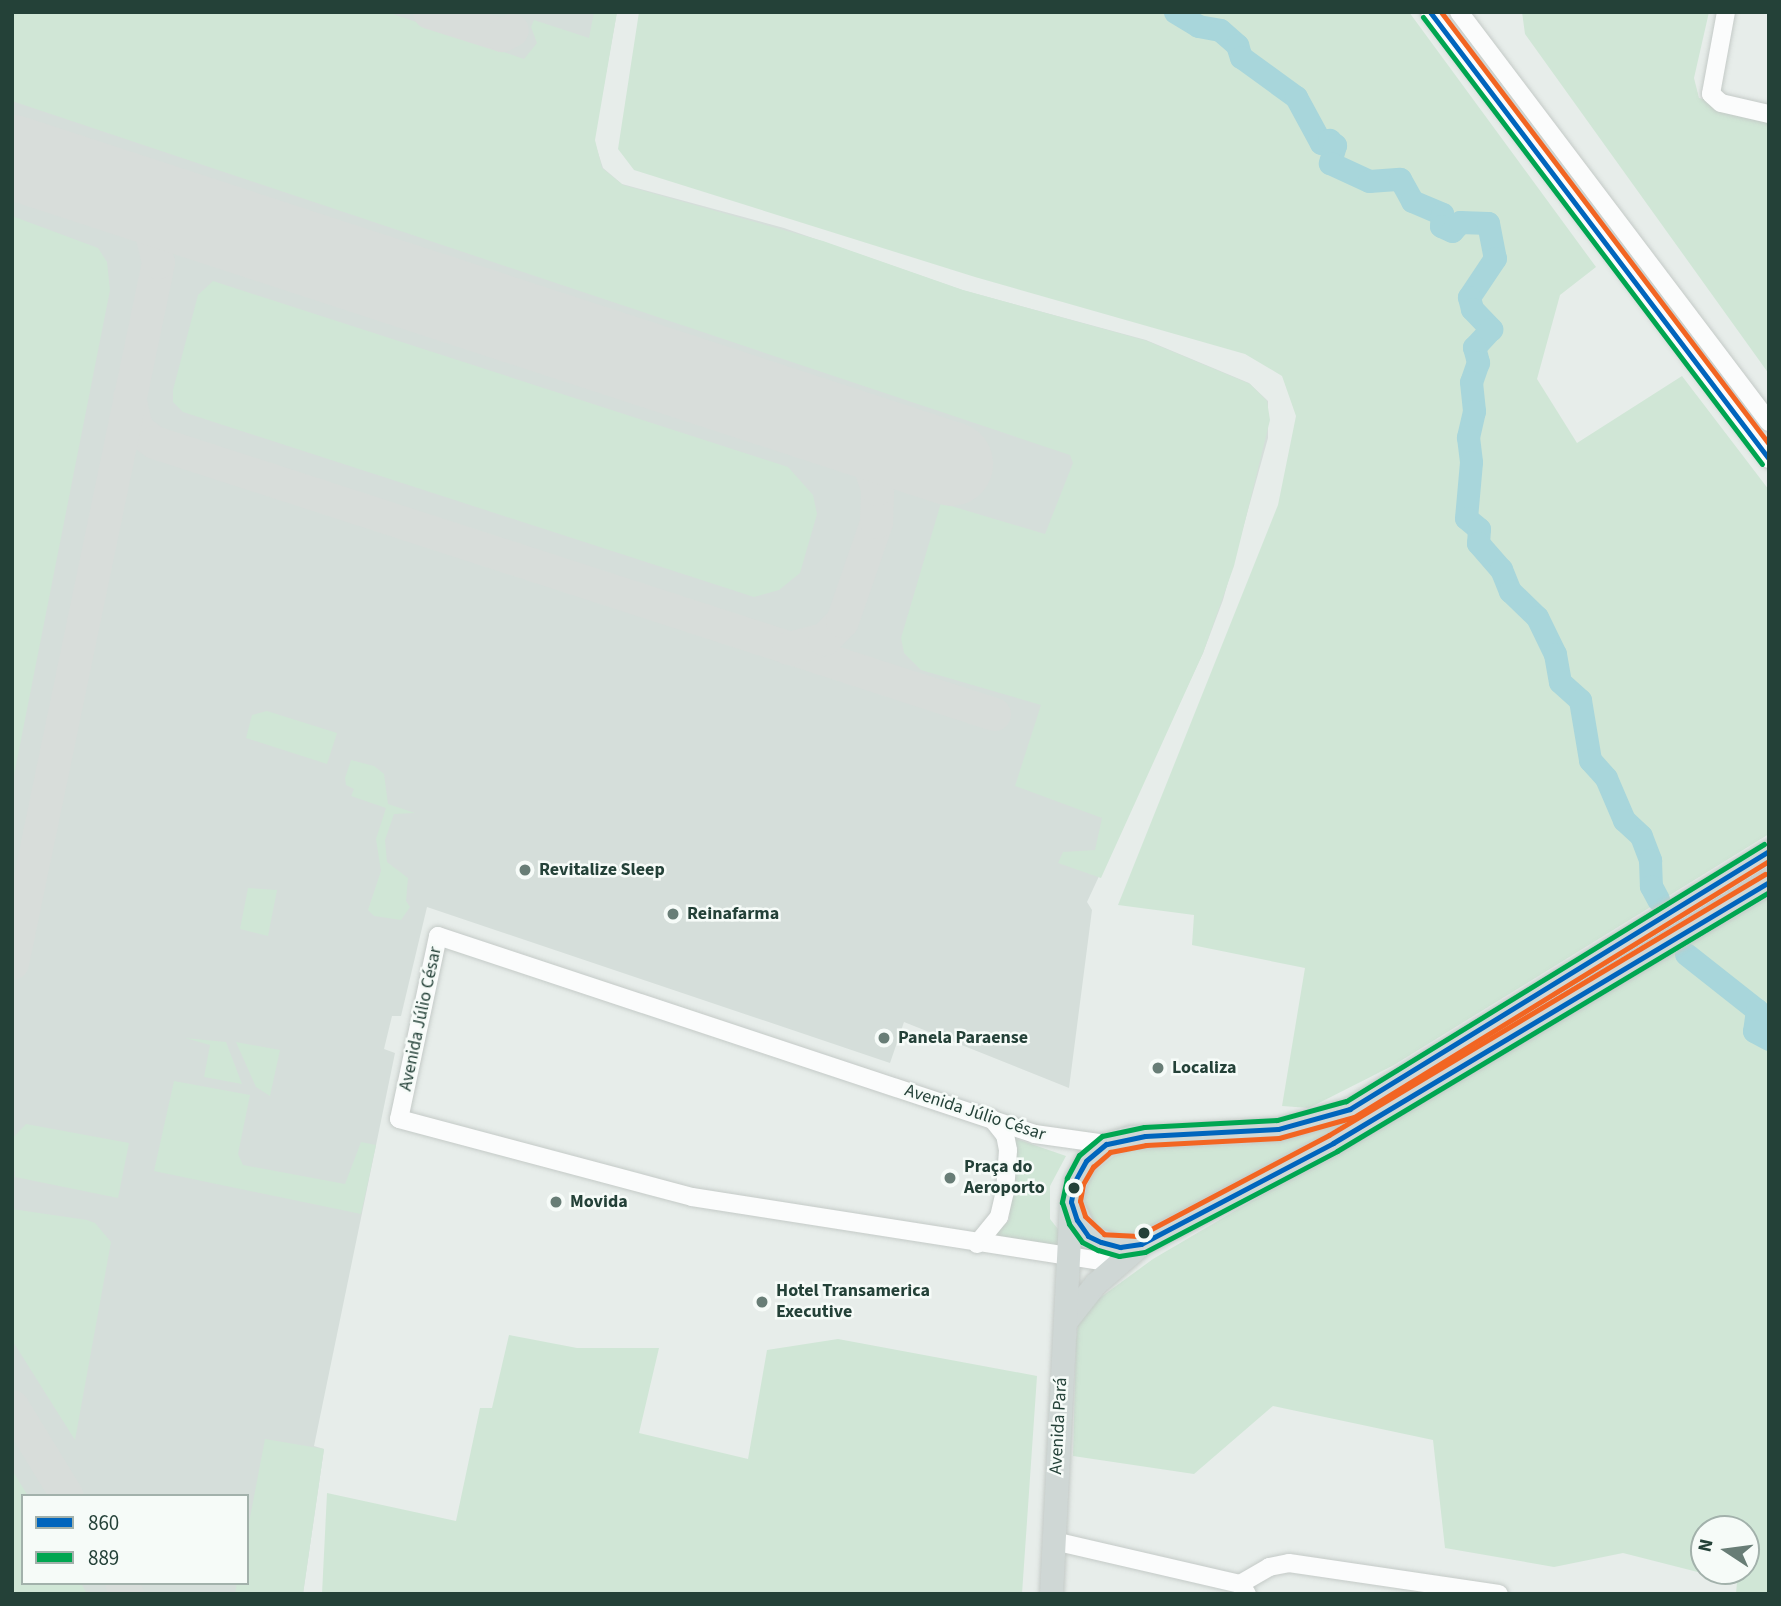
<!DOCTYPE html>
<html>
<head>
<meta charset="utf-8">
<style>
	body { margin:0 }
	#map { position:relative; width:1781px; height:1606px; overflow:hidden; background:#e7edea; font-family:"Source Sans 3",sans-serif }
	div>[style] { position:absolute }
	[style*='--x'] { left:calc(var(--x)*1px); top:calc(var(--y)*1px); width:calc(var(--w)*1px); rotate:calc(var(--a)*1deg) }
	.built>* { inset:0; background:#d5deda }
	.green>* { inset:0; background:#d0e6d6 }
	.river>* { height:23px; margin:-11.5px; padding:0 11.5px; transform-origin:11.5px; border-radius:11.5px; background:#a8d6db }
	.taxiway>* { height:33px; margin:-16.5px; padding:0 16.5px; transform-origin:16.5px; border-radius:16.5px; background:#d8ddda }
	.runway>* { height:84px; margin:-42px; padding:0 42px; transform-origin:42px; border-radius:42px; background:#d8ddda }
	.roads { filter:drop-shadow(0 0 2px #c4cac7) drop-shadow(0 0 2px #c4cac7) }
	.minor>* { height:18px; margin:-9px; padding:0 9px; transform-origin:9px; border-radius:9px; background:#fbfcfc }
	.major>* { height:23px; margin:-11.5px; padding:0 11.5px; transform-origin:11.5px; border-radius:11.5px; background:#cfd7d5 }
	.bus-1>* { height:5px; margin:-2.5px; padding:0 2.5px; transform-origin:2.5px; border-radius:2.5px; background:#0065bd }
	.bus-2>* { height:5px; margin:-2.5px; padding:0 2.5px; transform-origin:2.5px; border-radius:2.5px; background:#00a651 }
	.bus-3>* { height:5px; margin:-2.5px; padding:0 2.5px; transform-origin:2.5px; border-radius:2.5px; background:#f26522 }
	.dots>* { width:19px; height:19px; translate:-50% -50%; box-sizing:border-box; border:4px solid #f6fbf8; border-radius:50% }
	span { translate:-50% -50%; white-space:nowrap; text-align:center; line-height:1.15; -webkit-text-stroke:5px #f6fbf8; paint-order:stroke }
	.poi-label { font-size:18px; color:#244138; font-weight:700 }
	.left { translate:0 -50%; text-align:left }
	.street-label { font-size:18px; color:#244138 }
	.frame { position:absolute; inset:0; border:14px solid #244138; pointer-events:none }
	.legend { position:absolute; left:21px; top:1494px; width:228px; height:91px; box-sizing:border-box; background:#f6fbf8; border:2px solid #a2b1ab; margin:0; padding:9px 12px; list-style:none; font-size:21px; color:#244138 }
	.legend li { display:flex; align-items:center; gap:14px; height:35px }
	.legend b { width:35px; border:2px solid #a2b1ab }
	.north { position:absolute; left:1690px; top:1515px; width:70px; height:70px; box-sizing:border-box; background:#f6fbf8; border:2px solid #a2b1ab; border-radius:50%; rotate:283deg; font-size:19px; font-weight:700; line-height:28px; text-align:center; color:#244138 }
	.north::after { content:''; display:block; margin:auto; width:24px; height:32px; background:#687d76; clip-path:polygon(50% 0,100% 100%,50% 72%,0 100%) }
</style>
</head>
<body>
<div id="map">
	<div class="built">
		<div style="clip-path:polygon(evenodd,12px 12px,617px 12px,594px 140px,603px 168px,622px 184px,784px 228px,962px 290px,1146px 340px,1249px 383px,1268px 401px,1268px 438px,1223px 600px,1203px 653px,1087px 902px,1092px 910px,1069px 1088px,904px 1022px,890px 1063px,427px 907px,401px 1016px,392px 1016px,384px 1049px,395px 1053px,314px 1446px,324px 1449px,303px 1594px,12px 1594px,12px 12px,23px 1496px,247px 1496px,247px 1583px,23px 1583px,23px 1496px)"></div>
	</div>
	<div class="green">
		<div style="clip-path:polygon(12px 12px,387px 12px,524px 59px,537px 43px,531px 27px,534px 20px,589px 38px,594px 12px,617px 12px,595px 140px,602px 168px,623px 185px,823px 241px,963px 290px,1147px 341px,1250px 384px,1267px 401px,1270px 420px,1234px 566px,1203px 653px,1101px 878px,1058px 863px,1063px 852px,1095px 850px,1102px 818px,1015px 786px,1041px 705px,921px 670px,904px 653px,901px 638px,941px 503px,1045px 534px,1073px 463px,1070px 455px,12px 101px)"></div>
		<div style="clip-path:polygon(639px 12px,1409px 12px,1596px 267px,1560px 295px,1537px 379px,1577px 443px,1682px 376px,1769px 490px,1769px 834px,1394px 1065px,1309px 1108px,1282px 1106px,1305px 968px,1192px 945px,1194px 915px,1118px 905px,1278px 505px,1296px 416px,1282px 376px,1245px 354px,975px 277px,634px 170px,618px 149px)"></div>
		<div style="clip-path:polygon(1522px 12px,1709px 12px,1694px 78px,1699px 98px,1769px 116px,1769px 374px,1525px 34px)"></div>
		<div style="clip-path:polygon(12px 216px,98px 248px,107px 262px,110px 290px,12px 785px)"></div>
		<div style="clip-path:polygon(213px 281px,788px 467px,813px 495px,817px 514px,800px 573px,779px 590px,754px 597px,183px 412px,173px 402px,173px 390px,198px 295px)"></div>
		<div style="clip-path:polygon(267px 711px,337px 733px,327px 764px,246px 738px,252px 715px)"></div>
		<div style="clip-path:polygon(351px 760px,374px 766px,384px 774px,388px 804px,415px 813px,394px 814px,385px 840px,387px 862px,408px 878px,406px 901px,410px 907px,401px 920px,374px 916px,368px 910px,381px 871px,376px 839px,386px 808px,351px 796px,354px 789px,346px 785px,345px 778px)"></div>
		<div style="clip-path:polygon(248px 888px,277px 890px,268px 936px,240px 929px)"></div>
		<div style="clip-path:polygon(evenodd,1769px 897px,1769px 1594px,1736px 1594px,1737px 1582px,1623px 1553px,1554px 1567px,1445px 1548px,1433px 1440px,1273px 1406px,1194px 1474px,1073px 1456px,1076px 1342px,1078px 1325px,1090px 1305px,1153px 1259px,1769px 897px,1704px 1529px,1746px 1529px,1746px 1571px,1704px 1571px,1704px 1529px)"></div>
		<div style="clip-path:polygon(185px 1038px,226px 1042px,242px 1084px,204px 1077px,210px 1045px)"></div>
		<div style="clip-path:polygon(236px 1042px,280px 1050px,270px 1096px,256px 1087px)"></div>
		<div style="clip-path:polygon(174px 1081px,250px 1095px,238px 1154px,243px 1165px,345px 1184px,361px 1142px,376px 1145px,361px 1214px,154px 1171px)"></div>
		<div style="clip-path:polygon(1370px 1110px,1136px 1238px,1100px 1236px,1081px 1200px,1092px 1173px,1114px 1156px,1139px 1148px,1249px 1144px)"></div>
		<div style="clip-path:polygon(26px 1124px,129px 1143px,118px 1198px,15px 1177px,12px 1139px)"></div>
		<div style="clip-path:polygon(1011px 1137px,1066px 1156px,1050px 1186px,1050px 1219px,1062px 1234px,1060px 1251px,990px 1240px,1009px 1220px,1016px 1157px)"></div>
		<div style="clip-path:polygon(12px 1209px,87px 1220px,95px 1223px,111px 1242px,75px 1440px,12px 1340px)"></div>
		<div style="clip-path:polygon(509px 1335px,577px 1348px,659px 1348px,639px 1433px,748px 1459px,767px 1350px,838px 1339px,1037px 1376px,1022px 1594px,322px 1594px,327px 1493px,456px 1521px,480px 1408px,492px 1408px)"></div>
		<div style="clip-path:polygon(265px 1439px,324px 1449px,303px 1594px,235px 1594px,237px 1583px,247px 1583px,247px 1533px)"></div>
		<div style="clip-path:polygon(12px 1470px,28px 1496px,23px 1496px,23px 1583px,81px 1583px,87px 1594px,12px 1594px)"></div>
	</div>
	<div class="river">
		<div style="--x:1175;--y:12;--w:27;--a:31"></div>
		<div style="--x:1198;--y:26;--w:22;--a:10"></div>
		<div style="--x:1220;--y:30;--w:23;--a:41"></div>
		<div style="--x:1237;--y:45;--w:13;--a:72"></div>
		<div style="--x:1241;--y:57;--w:68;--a:36"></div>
		<div style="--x:1296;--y:97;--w:52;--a:61.5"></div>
		<div style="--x:1321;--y:143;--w:9;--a:-21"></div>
		<div style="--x:1329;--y:140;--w:8;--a:40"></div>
		<div style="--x:1335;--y:145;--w:19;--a:106"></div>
		<div style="--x:1330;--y:163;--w:43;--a:24.8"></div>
		<div style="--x:1369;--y:181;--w:31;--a:-4"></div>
		<div style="--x:1400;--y:179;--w:25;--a:61"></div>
		<div style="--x:1412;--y:201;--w:33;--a:23"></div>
		<div style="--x:1442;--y:214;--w:12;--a:95"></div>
		<div style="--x:1441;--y:226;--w:12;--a:24"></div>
		<div style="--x:1452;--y:231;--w:12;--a:-48"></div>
		<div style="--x:1460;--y:222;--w:28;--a:2"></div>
		<div style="--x:1488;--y:223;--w:36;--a:79"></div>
		<div style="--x:1495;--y:258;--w:47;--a:123.7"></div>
		<div style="--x:1469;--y:297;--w:12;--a:76"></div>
		<div style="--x:1472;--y:309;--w:28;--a:46"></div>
		<div style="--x:1491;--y:329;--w:25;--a:133"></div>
		<div style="--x:1474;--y:347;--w:16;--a:75"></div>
		<div style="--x:1478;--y:362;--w:21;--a:109"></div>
		<div style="--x:1471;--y:382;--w:29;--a:84"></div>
		<div style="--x:1474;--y:411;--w:27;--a:103"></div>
		<div style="--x:1468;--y:437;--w:25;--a:83"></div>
		<div style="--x:1471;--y:462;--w:56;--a:95.1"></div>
		<div style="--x:1466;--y:518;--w:17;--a:40"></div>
		<div style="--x:1479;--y:529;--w:14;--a:94"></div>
		<div style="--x:1478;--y:543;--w:35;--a:49"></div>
		<div style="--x:1501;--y:569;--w:24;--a:68"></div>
		<div style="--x:1510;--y:591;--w:37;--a:44"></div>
		<div style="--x:1537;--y:617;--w:41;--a:64.1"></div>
		<div style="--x:1555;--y:654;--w:28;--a:80"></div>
		<div style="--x:1560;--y:682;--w:27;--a:42"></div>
		<div style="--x:1580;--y:700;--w:61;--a:80.5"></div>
		<div style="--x:1590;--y:760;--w:24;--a:48"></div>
		<div style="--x:1606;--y:778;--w:46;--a:66.8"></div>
		<div style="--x:1624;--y:820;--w:23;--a:43"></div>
		<div style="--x:1641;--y:836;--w:26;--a:69"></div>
		<div style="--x:1650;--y:860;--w:26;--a:88"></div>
		<div style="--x:1651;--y:886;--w:15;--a:62"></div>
		<div style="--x:1686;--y:954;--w:90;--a:38.3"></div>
		<div style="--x:1757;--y:1010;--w:21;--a:98"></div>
		<div style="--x:1754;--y:1031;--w:17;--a:28"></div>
	</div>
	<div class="taxiway">
		<div style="--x:429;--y:12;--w:77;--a:17.5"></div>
		<div style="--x:502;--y:35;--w:11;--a:-27"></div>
		<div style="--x:129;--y:397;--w:32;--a:77"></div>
		<div style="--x:136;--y:428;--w:23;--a:38"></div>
		<div style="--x:154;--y:442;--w:883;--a:17.94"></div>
		<div style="--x:788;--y:648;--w:37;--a:-14"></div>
		<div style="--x:824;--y:639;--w:25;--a:-45"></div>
		<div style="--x:842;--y:621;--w:105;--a:-71"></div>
		<div style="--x:876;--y:522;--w:33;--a:-88"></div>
		<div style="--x:877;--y:489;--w:28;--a:-108"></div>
		<div style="--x:868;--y:462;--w:34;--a:-127"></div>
		<div style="--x:848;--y:435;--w:20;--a:-147"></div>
		<div style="--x:12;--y:963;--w:716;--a:-78.23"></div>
		<div style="--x:158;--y:262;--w:37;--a:-104"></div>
		<div style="--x:149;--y:226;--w:41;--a:-128"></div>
		<div style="--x:12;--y:1406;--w:105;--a:58.6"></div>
		<div style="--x:121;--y:1583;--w:13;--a:61"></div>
	</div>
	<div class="runway">
		<div style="--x:12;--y:157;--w:988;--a:18.1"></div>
	</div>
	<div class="roads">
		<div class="minor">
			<div style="--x:1430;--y:12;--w:561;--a:52.82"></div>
			<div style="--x:1459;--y:12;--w:514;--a:52.91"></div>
			<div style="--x:1726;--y:12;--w:83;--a:100.4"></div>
			<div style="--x:1711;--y:94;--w:13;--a:42"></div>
			<div style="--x:1721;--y:103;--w:49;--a:12.9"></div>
			<div style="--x:1106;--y:1144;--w:72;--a:-172"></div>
			<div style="--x:1035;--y:1134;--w:629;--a:-161.65"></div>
			<div style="--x:438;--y:936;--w:187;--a:102"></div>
			<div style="--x:399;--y:1119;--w:303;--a:14.9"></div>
			<div style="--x:692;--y:1197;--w:432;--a:8.9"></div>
			<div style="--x:977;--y:1244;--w:35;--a:-51"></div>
			<div style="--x:999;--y:1217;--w:26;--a:-77"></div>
			<div style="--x:1005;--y:1192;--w:42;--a:-85.9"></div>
			<div style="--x:1008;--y:1150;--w:15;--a:-101"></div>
			<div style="--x:1005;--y:1135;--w:21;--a:-129"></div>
			<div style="--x:1054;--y:1541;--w:191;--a:13"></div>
			<div style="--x:1240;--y:1584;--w:12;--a:55"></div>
			<div style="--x:1240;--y:1584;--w:34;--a:-30"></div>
			<div style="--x:1269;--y:1567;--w:20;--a:-11"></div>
			<div style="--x:1289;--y:1563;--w:212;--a:8.4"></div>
		</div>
		<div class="major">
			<div style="--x:1072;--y:1205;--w:35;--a:63"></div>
			<div style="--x:1088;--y:1236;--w:34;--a:19"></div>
			<div style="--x:1120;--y:1247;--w:21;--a:-8"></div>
			<div style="--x:1065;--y:1322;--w:48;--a:-51.7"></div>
			<div style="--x:1095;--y:1284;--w:61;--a:-41"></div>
			<div style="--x:1141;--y:1244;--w:217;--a:-27.7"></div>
			<div style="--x:1333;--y:1143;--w:508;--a:-30.91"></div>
			<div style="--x:1051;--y:1594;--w:393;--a:-87.1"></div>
			<div style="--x:1071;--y:1202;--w:21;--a:-79"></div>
			<div style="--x:1075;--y:1181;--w:23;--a:-61"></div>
			<div style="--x:1086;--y:1161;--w:26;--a:-40"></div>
			<div style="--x:1106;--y:1144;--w:26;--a:-16"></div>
			<div style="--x:1131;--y:1137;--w:147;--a:-3.1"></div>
			<div style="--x:1278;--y:1129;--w:75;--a:-15.5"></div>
			<div style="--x:1350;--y:1109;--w:492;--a:-31.6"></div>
		</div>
	</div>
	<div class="bus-1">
		<div style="--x:1430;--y:12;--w:561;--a:52.82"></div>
		<div style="--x:1769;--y:851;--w:492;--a:148.4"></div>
		<div style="--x:1350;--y:1109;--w:75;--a:164.5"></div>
		<div style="--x:1278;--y:1129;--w:133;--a:177"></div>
		<div style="--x:1145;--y:1136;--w:40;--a:168"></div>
		<div style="--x:1106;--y:1144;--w:26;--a:140"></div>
		<div style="--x:1086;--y:1161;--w:23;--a:119"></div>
		<div style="--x:1075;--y:1181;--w:21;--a:101"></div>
		<div style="--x:1071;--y:1202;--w:19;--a:72"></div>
		<div style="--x:1077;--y:1220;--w:19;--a:55"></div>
		<div style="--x:1088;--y:1236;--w:14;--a:25"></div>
		<div style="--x:1101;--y:1242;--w:20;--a:15"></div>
		<div style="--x:1120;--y:1247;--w:21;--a:-8"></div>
		<div style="--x:1141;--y:1244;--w:217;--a:-27.7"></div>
		<div style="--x:1333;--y:1143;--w:508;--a:-30.91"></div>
	</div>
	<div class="bus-2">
		<div style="--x:1423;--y:17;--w:561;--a:52.82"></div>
		<div style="--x:1764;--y:844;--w:491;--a:148.4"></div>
		<div style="--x:1346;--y:1101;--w:72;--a:164.6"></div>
		<div style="--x:1277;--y:1120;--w:133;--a:177"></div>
		<div style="--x:1144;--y:1127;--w:43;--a:167.9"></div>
		<div style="--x:1102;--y:1136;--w:30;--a:140"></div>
		<div style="--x:1079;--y:1155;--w:26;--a:118"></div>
		<div style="--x:1067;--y:1178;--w:25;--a:102"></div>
		<div style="--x:1062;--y:1202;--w:23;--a:72"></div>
		<div style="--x:1069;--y:1224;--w:22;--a:54"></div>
		<div style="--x:1082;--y:1242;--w:18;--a:27"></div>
		<div style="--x:1098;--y:1250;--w:22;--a:16"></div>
		<div style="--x:1119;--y:1256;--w:26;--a:-9"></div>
		<div style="--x:1145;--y:1252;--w:217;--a:-27.7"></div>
		<div style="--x:1337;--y:1151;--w:504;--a:-30.94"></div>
	</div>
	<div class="bus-3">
		<div style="--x:1441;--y:12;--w:542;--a:52.79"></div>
		<div style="--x:1765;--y:874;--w:508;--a:149.09"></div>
		<div style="--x:1329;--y:1135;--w:216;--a:152.1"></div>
		<div style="--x:1138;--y:1236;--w:34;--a:-177"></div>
		<div style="--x:1104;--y:1234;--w:26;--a:-137"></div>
		<div style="--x:1085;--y:1216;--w:16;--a:-108"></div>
		<div style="--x:1080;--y:1201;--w:17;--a:-80"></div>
		<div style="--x:1083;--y:1184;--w:20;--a:-60"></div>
		<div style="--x:1093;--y:1167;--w:23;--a:-41"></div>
		<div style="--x:1110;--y:1152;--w:37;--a:-11"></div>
		<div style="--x:1146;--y:1145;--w:133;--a:-3"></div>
		<div style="--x:1279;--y:1138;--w:78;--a:-15.6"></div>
		<div style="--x:1354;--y:1117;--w:488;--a:-31.7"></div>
	</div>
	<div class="dots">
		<div style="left:525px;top:870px;background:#687d76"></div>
		<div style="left:673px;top:914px;background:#687d76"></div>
		<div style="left:884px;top:1038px;background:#687d76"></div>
		<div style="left:1158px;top:1068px;background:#687d76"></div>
		<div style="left:950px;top:1178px;background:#687d76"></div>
		<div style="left:1074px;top:1188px;background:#244138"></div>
		<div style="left:556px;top:1202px;background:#687d76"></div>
		<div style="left:1144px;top:1233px;background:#244138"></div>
		<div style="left:762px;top:1302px;background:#687d76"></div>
	</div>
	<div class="poi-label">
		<span class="left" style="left:539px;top:870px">Revitalize Sleep</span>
		<span class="left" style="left:687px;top:914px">Reinafarma</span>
		<span class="left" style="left:898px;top:1038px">Panela Paraense</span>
		<span class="left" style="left:1172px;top:1068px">Localiza</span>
		<span class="left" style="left:964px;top:1178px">Praça do<br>Aeroporto</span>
		<span class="left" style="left:570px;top:1202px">Movida</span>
		<span class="left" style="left:776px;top:1302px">Hotel Transamerica<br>Executive</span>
	</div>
	<div class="street-label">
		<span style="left:421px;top:1019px;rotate:-78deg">Avenida Júlio César</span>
		<span style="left:975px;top:1113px;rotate:18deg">Avenida Júlio César</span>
		<span style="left:1059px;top:1426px;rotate:-87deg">Avenida Pará</span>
	</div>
	<div class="frame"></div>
	<ul class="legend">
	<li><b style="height:9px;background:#0065bd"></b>860</li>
	<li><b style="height:9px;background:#00a651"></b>889</li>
	</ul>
	<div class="north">N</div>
</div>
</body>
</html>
